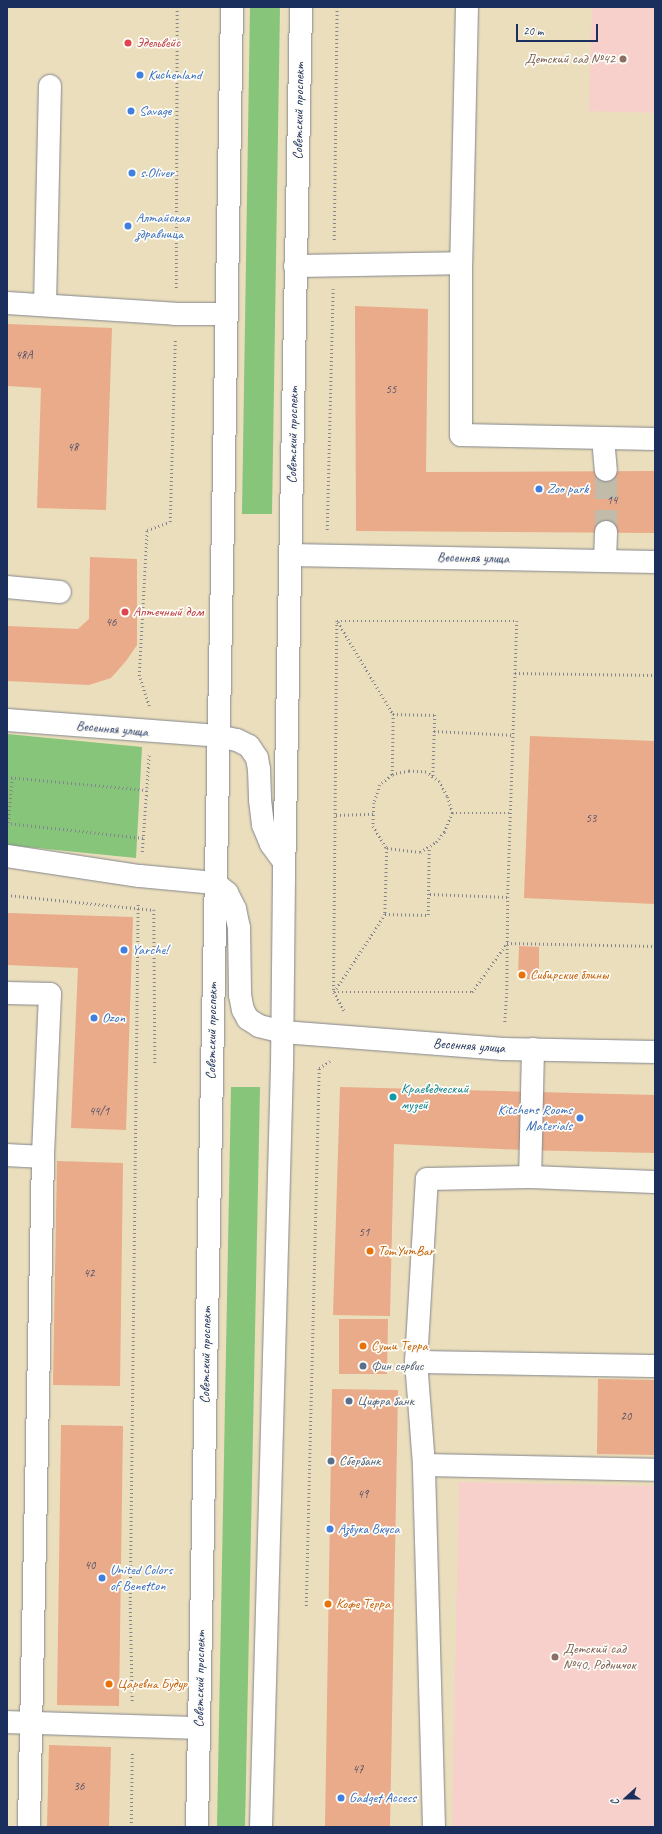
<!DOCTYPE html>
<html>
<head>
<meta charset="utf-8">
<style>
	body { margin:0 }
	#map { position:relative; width:662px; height:1834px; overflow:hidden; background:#ebdebc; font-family:Caveat,sans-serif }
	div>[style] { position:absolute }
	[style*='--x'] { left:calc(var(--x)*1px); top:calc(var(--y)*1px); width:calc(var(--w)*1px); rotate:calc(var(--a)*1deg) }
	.built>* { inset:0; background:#f7d0cb }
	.green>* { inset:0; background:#87c57b }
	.building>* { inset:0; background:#e9ab89 }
	.minor-tunnel>* { height:22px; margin-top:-11px; transform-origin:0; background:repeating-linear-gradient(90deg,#c1bba9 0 22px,transparent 0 33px) }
	.path>* { height:2.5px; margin-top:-1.25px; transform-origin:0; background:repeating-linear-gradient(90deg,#83868d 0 1px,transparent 0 4px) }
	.roads { filter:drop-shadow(0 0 1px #83868d) drop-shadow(0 0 1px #83868d) }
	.minor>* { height:22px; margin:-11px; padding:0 11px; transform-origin:11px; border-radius:11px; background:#fff }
	.major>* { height:22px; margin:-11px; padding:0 11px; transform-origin:11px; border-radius:11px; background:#fff }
	.dots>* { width:11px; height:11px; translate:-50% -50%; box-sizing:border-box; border:2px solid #fdfcf7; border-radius:50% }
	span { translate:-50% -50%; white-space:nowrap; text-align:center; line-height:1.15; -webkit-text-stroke:3.5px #fdfcf7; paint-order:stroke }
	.number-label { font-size:12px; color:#4e4e69 }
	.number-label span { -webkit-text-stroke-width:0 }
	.health-label { font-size:14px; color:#be3a42 }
	.left { translate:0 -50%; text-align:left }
	.education-label { font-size:14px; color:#785e54 }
	.right { translate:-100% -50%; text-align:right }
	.shop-label { font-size:14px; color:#366cbe }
	.street-label { font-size:14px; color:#1b2f5e }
	.food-label { font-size:14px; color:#c56008 }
	.culture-label { font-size:14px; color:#0d838f }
	.service-label { font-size:14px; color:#4e5e75 }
	.frame { position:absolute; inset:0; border:8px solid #1b2f5e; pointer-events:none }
	.north { position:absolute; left:606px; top:1778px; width:40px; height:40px; -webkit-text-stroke:3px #fdfcf7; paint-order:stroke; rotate:249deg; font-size:11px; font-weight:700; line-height:16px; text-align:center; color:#1b2f5e }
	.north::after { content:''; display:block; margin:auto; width:14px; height:18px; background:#1b2f5e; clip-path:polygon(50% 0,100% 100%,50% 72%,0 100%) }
	.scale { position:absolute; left:516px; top:24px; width:82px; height:18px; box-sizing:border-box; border:2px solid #1b2f5e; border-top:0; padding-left:5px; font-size:12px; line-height:14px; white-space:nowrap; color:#1b2f5e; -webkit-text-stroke:3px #fdfcf7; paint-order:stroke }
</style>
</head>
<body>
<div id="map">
	<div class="built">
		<div style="clip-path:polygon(592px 7px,655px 7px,655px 113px,589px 111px)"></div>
		<div style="clip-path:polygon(459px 1482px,655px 1486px,655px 1827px,452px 1827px)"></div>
	</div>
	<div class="green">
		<div style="clip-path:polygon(250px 7px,280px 7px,272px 514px,242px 514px)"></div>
		<div style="clip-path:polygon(7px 734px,142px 747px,136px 858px,7px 845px)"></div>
		<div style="clip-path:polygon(231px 1087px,260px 1087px,245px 1827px,217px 1827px)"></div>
	</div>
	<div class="building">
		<div style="clip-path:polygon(355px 306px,428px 309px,426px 472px,655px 471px,655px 533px,356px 531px)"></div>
		<div style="clip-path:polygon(7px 324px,112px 328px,106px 510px,37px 508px,41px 388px,7px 386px)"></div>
		<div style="clip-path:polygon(90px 557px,137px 559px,137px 645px,126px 661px,111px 678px,89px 685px,7px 681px,7px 626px,78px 629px,89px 619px)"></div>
		<div style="clip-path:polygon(530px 736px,655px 741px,655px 904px,524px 898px)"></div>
		<div style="clip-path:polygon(7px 913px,133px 917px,126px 1130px,71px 1128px,78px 968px,7px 965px)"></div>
		<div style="clip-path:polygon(519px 946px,539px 947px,539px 979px,518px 979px)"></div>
		<div style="clip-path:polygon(340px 1087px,655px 1095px,655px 1153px,522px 1150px,394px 1144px,390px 1316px,333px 1315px)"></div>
		<div style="clip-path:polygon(57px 1161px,123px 1163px,120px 1386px,53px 1385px)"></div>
		<div style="clip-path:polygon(339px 1319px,388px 1319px,387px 1374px,339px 1374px)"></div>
		<div style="clip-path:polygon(598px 1379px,655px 1380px,655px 1455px,597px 1454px)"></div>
		<div style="clip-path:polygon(332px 1389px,398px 1390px,390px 1827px,325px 1827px)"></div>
		<div style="clip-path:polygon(61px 1425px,123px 1426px,119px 1706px,57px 1705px)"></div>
		<div style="clip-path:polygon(49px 1745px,111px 1747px,109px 1827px,47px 1827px)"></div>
	</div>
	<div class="minor-tunnel">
		<div style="--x:606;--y:532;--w:62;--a:-90"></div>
	</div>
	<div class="path">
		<div style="--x:334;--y:240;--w:233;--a:-89.3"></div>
		<div style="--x:176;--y:288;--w:281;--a:-89.8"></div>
		<div style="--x:327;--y:530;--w:241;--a:-88.6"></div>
		<div style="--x:337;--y:621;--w:371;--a:90.5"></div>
		<div style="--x:334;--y:992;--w:23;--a:61"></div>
		<div style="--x:337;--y:621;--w:180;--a:0"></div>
		<div style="--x:517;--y:621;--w:276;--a:91.9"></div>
		<div style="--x:508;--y:897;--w:96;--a:90.6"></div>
		<div style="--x:507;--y:993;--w:31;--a:94"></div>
		<div style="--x:338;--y:622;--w:107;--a:59.1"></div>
		<div style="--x:515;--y:673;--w:140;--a:0.8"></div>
		<div style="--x:149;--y:706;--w:32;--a:-108"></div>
		<div style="--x:139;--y:676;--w:146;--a:-86.9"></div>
		<div style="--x:147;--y:530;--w:24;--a:-19"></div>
		<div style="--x:170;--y:522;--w:183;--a:-88.4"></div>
		<div style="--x:434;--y:731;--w:79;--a:2.9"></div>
		<div style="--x:392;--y:775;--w:61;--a:-89.1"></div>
		<div style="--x:393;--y:714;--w:42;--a:1.4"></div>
		<div style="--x:435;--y:715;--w:62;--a:91.8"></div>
		<div style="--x:7;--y:777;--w:140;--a:5.3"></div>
		<div style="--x:452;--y:813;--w:18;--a:-106"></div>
		<div style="--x:447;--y:796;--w:16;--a:-120"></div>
		<div style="--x:439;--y:782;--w:16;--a:-142"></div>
		<div style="--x:426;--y:772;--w:17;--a:-177"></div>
		<div style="--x:409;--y:771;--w:17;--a:167"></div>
		<div style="--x:392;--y:775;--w:16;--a:140"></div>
		<div style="--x:380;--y:785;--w:19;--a:108"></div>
		<div style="--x:374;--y:803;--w:23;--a:92"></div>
		<div style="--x:373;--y:826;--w:26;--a:58"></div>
		<div style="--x:387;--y:848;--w:33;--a:7"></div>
		<div style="--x:420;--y:852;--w:19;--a:-32"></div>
		<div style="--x:436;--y:842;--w:13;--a:-51"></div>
		<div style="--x:444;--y:832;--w:21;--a:-67"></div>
		<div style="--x:452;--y:813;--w:58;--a:0"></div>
		<div style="--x:336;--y:815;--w:38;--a:-2"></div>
		<div style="--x:7;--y:823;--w:137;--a:6.3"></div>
		<div style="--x:8;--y:823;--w:45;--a:-84.9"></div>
		<div style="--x:387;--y:848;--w:66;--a:91.7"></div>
		<div style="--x:385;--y:914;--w:43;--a:1.3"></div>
		<div style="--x:428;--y:915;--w:68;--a:-89.2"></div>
		<div style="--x:142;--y:852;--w:97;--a:-85.9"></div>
		<div style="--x:430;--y:894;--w:78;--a:2.2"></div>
		<div style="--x:7;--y:895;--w:148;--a:5.8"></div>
		<div style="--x:154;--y:910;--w:155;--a:89.6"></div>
		<div style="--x:334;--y:992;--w:138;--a:0"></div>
		<div style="--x:472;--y:992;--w:60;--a:-54.5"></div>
		<div style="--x:507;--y:943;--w:148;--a:1.2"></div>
		<div style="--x:334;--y:992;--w:93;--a:-56.8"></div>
		<div style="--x:306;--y:1606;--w:538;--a:-88.62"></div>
		<div style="--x:319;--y:1068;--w:13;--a:-32"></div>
		<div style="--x:132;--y:1701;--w:99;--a:-91.2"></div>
		<div style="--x:130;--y:1602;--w:700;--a:-89.35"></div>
		<div style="--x:131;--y:1827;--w:75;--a:-89.2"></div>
	</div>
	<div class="roads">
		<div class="minor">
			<div style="--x:467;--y:7;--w:256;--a:91.3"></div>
			<div style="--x:461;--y:263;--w:172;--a:90"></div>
			<div style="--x:461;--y:435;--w:194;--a:1.2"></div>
			<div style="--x:295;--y:266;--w:166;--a:-1"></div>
			<div style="--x:7;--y:303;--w:168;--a:3.7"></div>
			<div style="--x:175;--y:314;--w:51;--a:0"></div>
			<div style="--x:45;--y:305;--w:219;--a:-88.7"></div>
			<div style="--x:603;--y:438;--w:32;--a:85"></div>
			<div style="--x:290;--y:555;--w:365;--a:1.1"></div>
			<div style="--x:605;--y:561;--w:29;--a:-88"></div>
			<div style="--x:7;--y:587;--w:53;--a:5.4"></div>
			<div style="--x:7;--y:720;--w:212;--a:4.3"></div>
			<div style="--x:218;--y:736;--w:19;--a:12"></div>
			<div style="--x:237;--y:740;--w:13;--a:27"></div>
			<div style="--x:249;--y:746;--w:14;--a:56"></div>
			<div style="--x:257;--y:758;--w:11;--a:80"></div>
			<div style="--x:259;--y:769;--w:31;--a:88"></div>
			<div style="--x:260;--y:800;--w:25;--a:83"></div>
			<div style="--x:263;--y:825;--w:21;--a:67"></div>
			<div style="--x:271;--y:844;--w:22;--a:54"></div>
			<div style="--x:7;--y:856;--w:134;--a:8.6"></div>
			<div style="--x:140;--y:876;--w:75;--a:5.3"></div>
			<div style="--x:215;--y:883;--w:16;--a:40"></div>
			<div style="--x:227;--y:893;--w:18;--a:63"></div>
			<div style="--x:235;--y:909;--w:19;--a:78"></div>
			<div style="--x:239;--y:928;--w:67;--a:89.1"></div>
			<div style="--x:240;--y:995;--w:15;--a:79"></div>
			<div style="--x:243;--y:1010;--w:10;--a:61"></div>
			<div style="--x:248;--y:1019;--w:13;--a:32"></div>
			<div style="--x:259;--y:1026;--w:25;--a:14"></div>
			<div style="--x:283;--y:1032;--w:221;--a:4.4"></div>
			<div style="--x:503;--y:1049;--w:152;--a:1.1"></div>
			<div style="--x:7;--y:993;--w:43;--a:1.3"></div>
			<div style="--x:50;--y:994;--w:163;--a:92.5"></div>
			<div style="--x:43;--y:1157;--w:670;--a:91.2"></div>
			<div style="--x:533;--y:1049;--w:128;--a:91.3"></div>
			<div style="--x:530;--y:1177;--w:125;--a:2.3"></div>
			<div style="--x:7;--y:1155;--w:36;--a:3"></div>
			<div style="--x:416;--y:1362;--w:239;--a:1"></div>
			<div style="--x:424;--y:1465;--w:231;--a:1.2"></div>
			<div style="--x:7;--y:1722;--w:192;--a:1.8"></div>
			<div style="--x:434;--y:1827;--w:362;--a:-91.6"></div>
			<div style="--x:424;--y:1465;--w:103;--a:-94.4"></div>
			<div style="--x:416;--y:1362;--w:183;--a:-86.6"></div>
			<div style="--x:427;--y:1179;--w:103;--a:-1.1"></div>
		</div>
		<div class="major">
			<div style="--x:197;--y:1827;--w:1305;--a:-88.86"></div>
			<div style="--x:223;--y:522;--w:515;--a:-89"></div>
			<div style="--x:261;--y:1827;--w:760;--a:-88.42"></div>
			<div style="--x:282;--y:1067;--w:189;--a:-89.4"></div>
			<div style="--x:284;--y:878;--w:871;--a:-88.88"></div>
		</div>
	</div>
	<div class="dots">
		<div style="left:128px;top:43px;background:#e0444e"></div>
		<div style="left:623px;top:59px;background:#8d6e63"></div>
		<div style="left:140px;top:75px;background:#3f7fe0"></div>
		<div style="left:131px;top:111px;background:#3f7fe0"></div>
		<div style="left:132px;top:173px;background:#3f7fe0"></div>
		<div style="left:128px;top:226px;background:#3f7fe0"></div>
		<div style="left:539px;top:489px;background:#3f7fe0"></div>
		<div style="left:125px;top:612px;background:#e0444e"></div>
		<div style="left:124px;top:950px;background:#3f7fe0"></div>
		<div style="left:522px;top:975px;background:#e8710a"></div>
		<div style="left:94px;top:1018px;background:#3f7fe0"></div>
		<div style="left:393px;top:1097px;background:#0f9aa8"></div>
		<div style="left:580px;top:1118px;background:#3f7fe0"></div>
		<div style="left:370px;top:1251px;background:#e8710a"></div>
		<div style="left:363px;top:1346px;background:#e8710a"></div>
		<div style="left:363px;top:1366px;background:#5c6f8a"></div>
		<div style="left:349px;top:1401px;background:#5c6f8a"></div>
		<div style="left:331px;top:1461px;background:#5c6f8a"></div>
		<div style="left:330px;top:1529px;background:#3f7fe0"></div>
		<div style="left:102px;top:1578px;background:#3f7fe0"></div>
		<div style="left:328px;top:1604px;background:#e8710a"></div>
		<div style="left:555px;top:1657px;background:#8d6e63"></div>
		<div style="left:109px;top:1684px;background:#e8710a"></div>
		<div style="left:341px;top:1798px;background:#3f7fe0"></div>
	</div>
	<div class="number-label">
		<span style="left:24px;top:356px">48А</span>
		<span style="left:391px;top:390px">55</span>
		<span style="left:73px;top:448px">48</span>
		<span style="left:612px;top:501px">14</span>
		<span style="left:111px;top:623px">46</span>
		<span style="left:591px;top:819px">53</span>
		<span style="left:99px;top:1112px">44/1</span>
		<span style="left:364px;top:1233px">51</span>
		<span style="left:89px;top:1274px">42</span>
		<span style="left:626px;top:1417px">20</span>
		<span style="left:363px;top:1495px">49</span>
		<span style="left:90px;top:1566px">40</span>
		<span style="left:358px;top:1770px">47</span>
		<span style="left:79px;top:1787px">36</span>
	</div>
	<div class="health-label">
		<span class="left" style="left:136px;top:43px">Эдельвейс</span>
		<span class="left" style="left:133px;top:612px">Аптечный дом</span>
	</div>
	<div class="education-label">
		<span class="right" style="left:615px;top:59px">Детский сад №42</span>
		<span class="left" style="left:563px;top:1657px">Детский сад<br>№40, Родничок</span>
	</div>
	<div class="shop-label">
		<span class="left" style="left:148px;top:75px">Kuchenland</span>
		<span class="left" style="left:139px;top:111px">Savage</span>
		<span class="left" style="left:140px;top:173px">s.Oliver</span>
		<span class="left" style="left:136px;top:226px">Алтайская<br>здравница</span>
		<span class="left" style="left:547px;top:489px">Zoo park</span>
		<span class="left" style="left:132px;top:950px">Yarche!</span>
		<span class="left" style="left:102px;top:1018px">Ozon</span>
		<span class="right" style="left:572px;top:1118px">Kitchens Rooms<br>Materials</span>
		<span class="left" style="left:338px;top:1529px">Азбука Вкуса</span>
		<span class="left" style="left:110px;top:1578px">United Colors<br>of Benetton</span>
		<span class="left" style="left:349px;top:1798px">Gadget Access</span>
	</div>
	<div class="street-label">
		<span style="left:299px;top:111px;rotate:-89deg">Советский проспект</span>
		<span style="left:293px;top:435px;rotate:-89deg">Советский проспект</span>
		<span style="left:473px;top:558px;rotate:1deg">Весенняя улица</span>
		<span style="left:112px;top:729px;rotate:5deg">Весенняя улица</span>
		<span style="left:212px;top:1031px;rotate:-89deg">Советский проспект</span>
		<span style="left:469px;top:1046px;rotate:4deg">Весенняя улица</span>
		<span style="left:206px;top:1355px;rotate:-89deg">Советский проспект</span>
		<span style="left:200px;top:1679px;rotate:-89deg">Советский проспект</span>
	</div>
	<div class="food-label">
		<span class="left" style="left:530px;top:975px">Сибирские блины</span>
		<span class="left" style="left:378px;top:1251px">TomYumBar</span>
		<span class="left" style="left:371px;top:1346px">Суши Терра</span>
		<span class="left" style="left:336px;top:1604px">Кофе Терра</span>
		<span class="left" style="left:117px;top:1684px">Царевна Будур</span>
	</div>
	<div class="culture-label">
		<span class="left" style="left:401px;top:1097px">Краеведческий<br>музей</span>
	</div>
	<div class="service-label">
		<span class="left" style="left:371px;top:1366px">Фин сервис</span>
		<span class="left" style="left:357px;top:1401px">Цифра банк</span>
		<span class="left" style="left:339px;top:1461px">Сбербанк</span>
	</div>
	<div class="frame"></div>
	<div class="north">С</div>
	<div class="scale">20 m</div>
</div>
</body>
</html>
